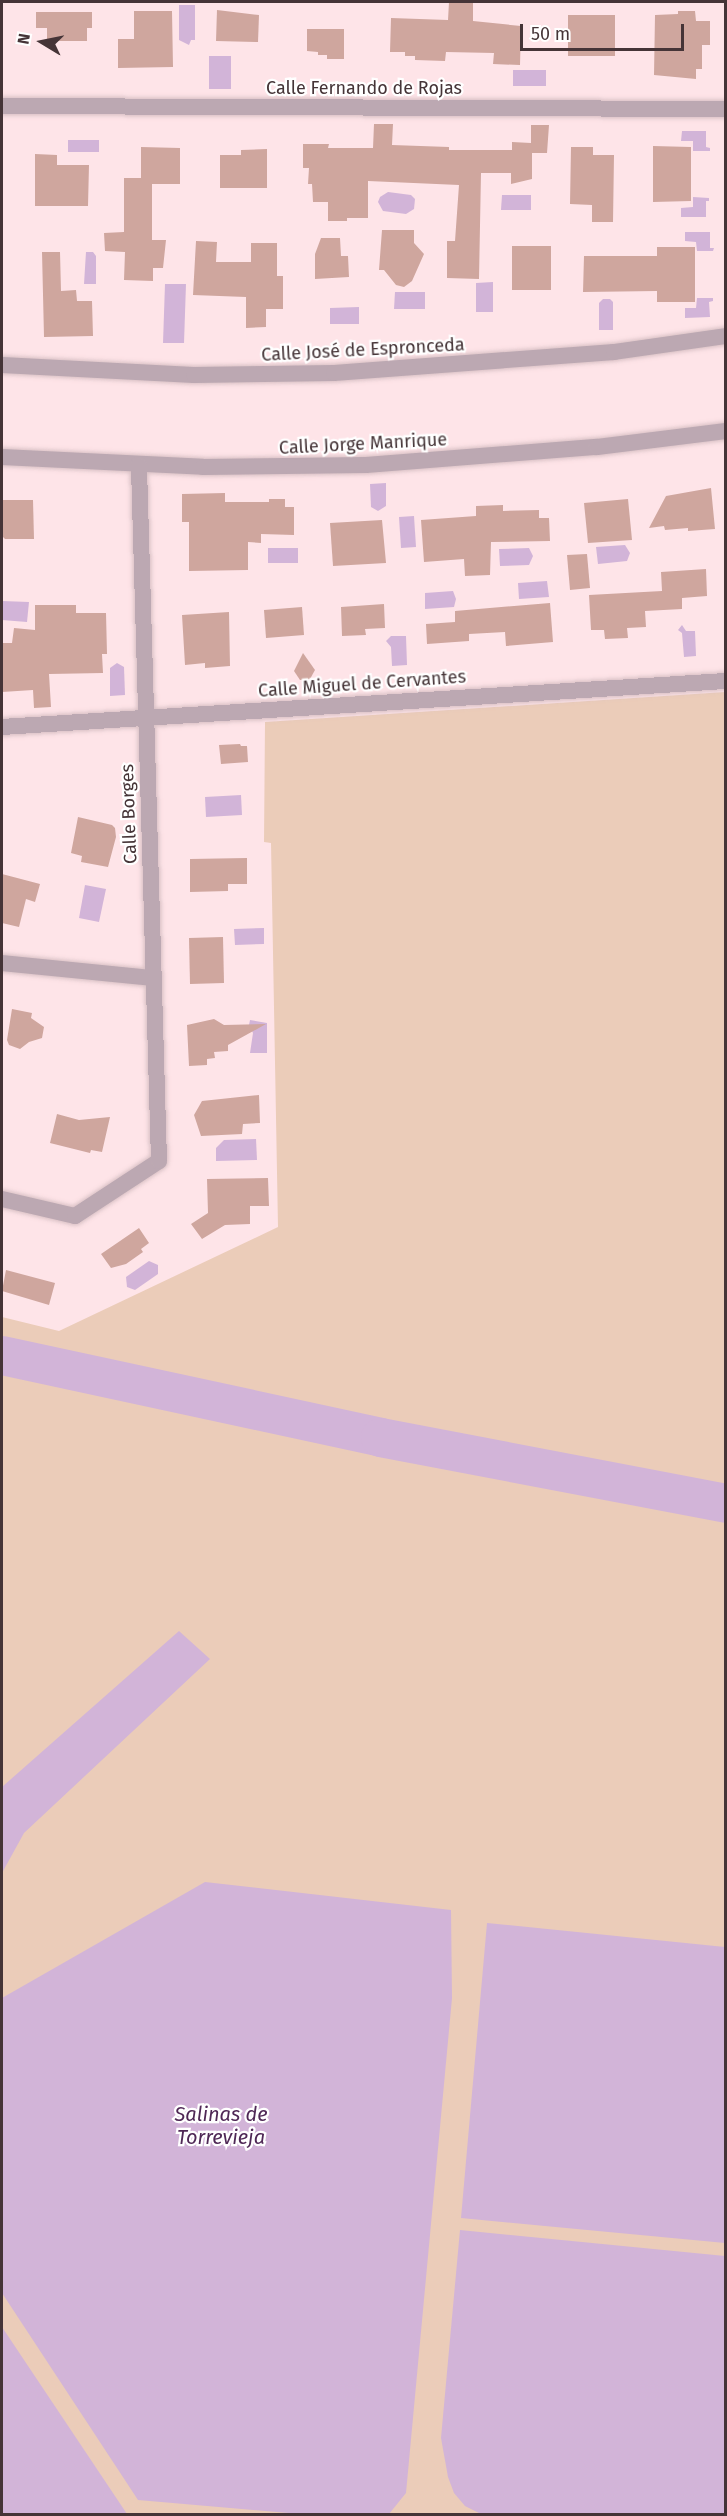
<!DOCTYPE html>
<html>
<head>
<meta charset="utf-8">
<style>
	body { margin:0 }
	#map { position:relative; width:727px; height:2516px; overflow:hidden; background:#fee4e8; font-family:"Fira Sans",sans-serif }
	div>[style] { position:absolute }
	[style*='--x'] { left:calc(var(--x)*1px); top:calc(var(--y)*1px); width:calc(var(--w)*1px); rotate:calc(var(--a)*1deg) }
	.green>* { inset:0; background:#ebccb9 }
	.water>* { inset:0; background:#d2b4d8 }
	.river>* { height:39px; margin:-19.5px; padding:0 19.5px; transform-origin:19.5px; border-radius:19.5px; background:#d2b4d8 }
	.building>* { inset:0; background:#cfa69e }
	.roads { filter:drop-shadow(0 0 2px #d9c1c5) drop-shadow(0 0 2px #d9c1c5) }
	.minor>* { height:16px; margin:-8px; padding:0 8px; transform-origin:8px; border-radius:8px; background:#bca8b2 }
	span { translate:-50% -50%; white-space:nowrap; text-align:center; line-height:1.15; -webkit-text-stroke:4.5px #fff; paint-order:stroke }
	.street-label { font-size:18px; color:#453437 }
	.water-label { font-size:20px; color:#4f2856; font-style:italic }
	.frame { position:absolute; inset:0; border:3px solid #453437; pointer-events:none }
	.north { position:absolute; left:12px; top:12px; width:60px; height:60px; -webkit-text-stroke:4px #fff; paint-order:stroke; rotate:280deg; font-size:16px; font-weight:700; line-height:24px; text-align:center; color:#453437 }
	.north::after { content:''; display:block; margin:auto; width:21px; height:27px; background:#453437; clip-path:polygon(50% 0,100% 100%,50% 72%,0 100%) }
	.scale { position:absolute; left:520px; top:24px; width:164px; height:27px; box-sizing:border-box; border:3px solid #453437; border-top:0; padding-left:8px; font-size:18px; line-height:21px; white-space:nowrap; color:#453437; -webkit-text-stroke:4px #fff; paint-order:stroke }
</style>
</head>
<body>
<div id="map">
	<div class="green">
		<div style="clip-path:polygon(725px 692px,725px 2514px,2px 2514px,2px 1317px,59px 1331px,278px 1227px,271px 843px,264px 842px,265px 722px)"></div>
	</div>
	<div class="water">
		<div style="clip-path:polygon(179px 5px,195px 5px,195px 40px,191px 40px,189px 45px,179px 40px)"></div>
		<div style="clip-path:polygon(209px 56px,231px 56px,231px 89px,209px 89px)"></div>
		<div style="clip-path:polygon(513px 70px,546px 70px,546px 86px,513px 86px)"></div>
		<div style="clip-path:polygon(682px 131px,706px 131px,706px 147px,710px 148px,710px 151px,693px 151px,693px 141px,681px 141px)"></div>
		<div style="clip-path:polygon(68px 140px,99px 140px,99px 152px,68px 152px)"></div>
		<div style="clip-path:polygon(388px 192px,411px 195px,415px 199px,414px 209px,406px 214px,383px 211px,378px 202px,380px 197px)"></div>
		<div style="clip-path:polygon(502px 195px,531px 195px,531px 210px,501px 210px)"></div>
		<div style="clip-path:polygon(693px 197px,709px 198px,709px 201px,706px 201px,706px 217px,681px 217px,681px 208px,693px 207px)"></div>
		<div style="clip-path:polygon(685px 232px,710px 232px,710px 248px,714px 248px,713px 251px,697px 251px,696px 242px,685px 241px)"></div>
		<div style="clip-path:polygon(86px 252px,93px 252px,96px 256px,96px 284px,84px 284px)"></div>
		<div style="clip-path:polygon(493px 282px,493px 312px,476px 312px,476px 283px)"></div>
		<div style="clip-path:polygon(165px 284px,186px 284px,184px 343px,163px 343px)"></div>
		<div style="clip-path:polygon(395px 292px,425px 292px,425px 309px,394px 309px)"></div>
		<div style="clip-path:polygon(697px 298px,713px 298px,713px 301px,709px 302px,710px 317px,685px 318px,685px 308px,696px 308px)"></div>
		<div style="clip-path:polygon(603px 299px,610px 299px,613px 302px,613px 330px,599px 330px,599px 303px)"></div>
		<div style="clip-path:polygon(359px 307px,359px 324px,330px 324px,330px 308px)"></div>
		<div style="clip-path:polygon(386px 483px,386px 506px,378px 511px,371px 507px,370px 484px)"></div>
		<div style="clip-path:polygon(414px 516px,416px 547px,401px 548px,399px 517px)"></div>
		<div style="clip-path:polygon(625px 545px,630px 553px,627px 561px,598px 564px,596px 547px)"></div>
		<div style="clip-path:polygon(268px 548px,298px 548px,298px 563px,268px 563px)"></div>
		<div style="clip-path:polygon(529px 548px,533px 556px,529px 565px,500px 566px,499px 549px)"></div>
		<div style="clip-path:polygon(547px 581px,549px 597px,519px 599px,518px 583px)"></div>
		<div style="clip-path:polygon(453px 591px,456px 599px,454px 607px,425px 609px,425px 593px)"></div>
		<div style="clip-path:polygon(2px 601px,29px 602px,27px 622px,2px 620px)"></div>
		<div style="clip-path:polygon(682px 625px,686px 631px,695px 631px,696px 656px,684px 657px,682px 633px,678px 630px)"></div>
		<div style="clip-path:polygon(391px 636px,406px 636px,407px 665px,392px 666px,391px 647px,386px 641px)"></div>
		<div style="clip-path:polygon(117px 663px,124px 667px,125px 695px,110px 696px,110px 668px)"></div>
		<div style="clip-path:polygon(241px 795px,242px 815px,206px 817px,205px 797px)"></div>
		<div style="clip-path:polygon(85px 885px,106px 889px,99px 922px,79px 918px)"></div>
		<div style="clip-path:polygon(264px 928px,264px 944px,235px 945px,234px 929px)"></div>
		<div style="clip-path:polygon(250px 1020px,267px 1023px,267px 1053px,250px 1053px,253px 1033px,249px 1025px)"></div>
		<div style="clip-path:polygon(256px 1139px,257px 1160px,216px 1161px,216px 1148px,224px 1140px)"></div>
		<div style="clip-path:polygon(149px 1261px,158px 1265px,158px 1274px,135px 1290px,127px 1287px,126px 1277px)"></div>
		<div style="clip-path:polygon(179px 1631px,210px 1659px,24px 1833px,2px 1873px,2px 1787px)"></div>
		<div style="clip-path:polygon(205px 1882px,451px 1910px,452px 1998px,406px 2493px,389px 2514px,300px 2514px,138px 2500px,2px 2293px,2px 1998px)"></div>
		<div style="clip-path:polygon(487px 1923px,725px 1947px,725px 2243px,461px 2218px)"></div>
		<div style="clip-path:polygon(460px 2230px,725px 2256px,725px 2514px,495px 2514px,479px 2513px,465px 2506px,454px 2493px,448px 2477px,441px 2438px)"></div>
		<div style="clip-path:polygon(2px 2327px,127px 2514px,2px 2514px)"></div>
	</div>
	<div class="river">
		<div style="--x:2;--y:1355;--w:387;--a:12.2"></div>
		<div style="--x:380;--y:1437;--w:352;--a:10.8"></div>
	</div>
	<div class="building">
		<div style="clip-path:polygon(449px 2px,473px 2px,473px 21px,521px 26px,520px 65px,493px 64px,494px 53px,446px 52px,445px 61px,415px 60px,415px 56px,405px 56px,405px 52px,390px 52px,391px 18px,448px 20px)"></div>
		<div style="clip-path:polygon(217px 10px,259px 15px,258px 42px,216px 41px)"></div>
		<div style="clip-path:polygon(134px 11px,172px 11px,173px 67px,118px 68px,118px 39px,134px 39px)"></div>
		<div style="clip-path:polygon(678px 11px,695px 11px,696px 21px,710px 21px,710px 45px,702px 45px,702px 69px,696px 69px,696px 79px,654px 75px,655px 15px,678px 14px)"></div>
		<div style="clip-path:polygon(36px 12px,92px 12px,92px 28px,87px 28px,87px 41px,47px 41px,47px 28px,36px 28px)"></div>
		<div style="clip-path:polygon(568px 15px,615px 15px,615px 56px,568px 56px)"></div>
		<div style="clip-path:polygon(307px 29px,344px 29px,344px 59px,327px 59px,327px 55px,318px 55px,318px 52px,307px 51px)"></div>
		<div style="clip-path:polygon(374px 124px,393px 124px,392px 145px,449px 147px,449px 150px,512px 150px,512px 142px,531px 143px,531px 125px,549px 125px,547px 153px,532px 153px,532px 179px,511px 184px,511px 173px,481px 173px,479px 279px,447px 278px,447px 241px,455px 241px,459px 185px,368px 181px,368px 218px,347px 218px,347px 221px,328px 221px,328px 202px,313px 202px,312px 184px,308px 184px,309px 168px,303px 168px,303px 144px,329px 144px,328px 148px,373px 148px)"></div>
		<div style="clip-path:polygon(653px 146px,691px 147px,691px 201px,653px 202px)"></div>
		<div style="clip-path:polygon(141px 147px,180px 148px,180px 184px,152px 184px,152px 240px,166px 240px,163px 268px,153px 268px,153px 281px,124px 280px,125px 252px,105px 251px,104px 233px,124px 232px,124px 178px,141px 178px)"></div>
		<div style="clip-path:polygon(571px 147px,593px 147px,593px 155px,614px 155px,613px 222px,592px 222px,592px 205px,570px 204px)"></div>
		<div style="clip-path:polygon(267px 149px,267px 188px,220px 188px,220px 155px,241px 155px,241px 150px)"></div>
		<div style="clip-path:polygon(35px 154px,57px 155px,57px 165px,89px 165px,88px 206px,35px 206px)"></div>
		<div style="clip-path:polygon(382px 230px,414px 230px,414px 243px,424px 254px,412px 281px,404px 287px,396px 285px,384px 270px,379px 270px)"></div>
		<div style="clip-path:polygon(321px 238px,340px 238px,341px 256px,348px 256px,349px 277px,315px 279px,315px 254px)"></div>
		<div style="clip-path:polygon(196px 241px,217px 242px,216px 262px,251px 262px,251px 243px,277px 243px,277px 276px,283px 276px,283px 309px,266px 309px,266px 327px,246px 328px,246px 297px,193px 295px)"></div>
		<div style="clip-path:polygon(512px 246px,551px 246px,551px 290px,512px 290px)"></div>
		<div style="clip-path:polygon(657px 247px,695px 247px,695px 302px,657px 302px,657px 291px,583px 292px,584px 256px,657px 256px)"></div>
		<div style="clip-path:polygon(42px 252px,60px 252px,61px 291px,76px 290px,77px 301px,92px 301px,93px 336px,44px 337px)"></div>
		<div style="clip-path:polygon(711px 488px,715px 529px,688px 531px,688px 528px,665px 530px,664px 526px,649px 528px,666px 496px)"></div>
		<div style="clip-path:polygon(225px 493px,225px 502px,269px 502px,269px 499px,285px 499px,285px 507px,294px 507px,294px 535px,261px 534px,261px 543px,248px 542px,248px 570px,189px 571px,189px 522px,182px 522px,182px 494px)"></div>
		<div style="clip-path:polygon(628px 499px,632px 540px,588px 543px,584px 503px)"></div>
		<div style="clip-path:polygon(2px 500px,33px 500px,34px 539px,5px 539px,2px 536px)"></div>
		<div style="clip-path:polygon(503px 505px,503px 511px,539px 510px,539px 518px,549px 518px,550px 541px,491px 542px,490px 575px,465px 576px,464px 559px,424px 562px,421px 520px,476px 516px,476px 506px)"></div>
		<div style="clip-path:polygon(382px 520px,386px 563px,333px 566px,330px 523px)"></div>
		<div style="clip-path:polygon(587px 554px,590px 588px,570px 590px,567px 555px)"></div>
		<div style="clip-path:polygon(706px 569px,707px 596px,682px 598px,682px 609px,645px 611px,646px 627px,627px 628px,628px 638px,605px 639px,604px 630px,591px 630px,589px 595px,662px 591px,661px 572px)"></div>
		<div style="clip-path:polygon(550px 603px,553px 642px,506px 646px,505px 632px,469px 634px,469px 641px,427px 644px,426px 624px,455px 622px,455px 611px)"></div>
		<div style="clip-path:polygon(384px 604px,385px 628px,365px 629px,366px 635px,342px 636px,341px 607px)"></div>
		<div style="clip-path:polygon(35px 605px,76px 605px,76px 613px,106px 613px,107px 654px,102px 654px,103px 673px,49px 674px,51px 707px,34px 708px,33px 690px,2px 692px,2px 643px,12px 643px,14px 628px,35px 630px)"></div>
		<div style="clip-path:polygon(302px 607px,304px 635px,266px 638px,264px 610px)"></div>
		<div style="clip-path:polygon(229px 612px,230px 666px,205px 668px,205px 663px,185px 665px,182px 615px)"></div>
		<div style="clip-path:polygon(303px 653px,315px 670px,310px 679px,300px 680px,294px 671px)"></div>
		<div style="clip-path:polygon(240px 744px,241px 746px,247px 746px,248px 762px,221px 764px,219px 745px)"></div>
		<div style="clip-path:polygon(78px 817px,112px 825px,115px 828px,116px 837px,108px 867px,81px 862px,82px 856px,71px 853px)"></div>
		<div style="clip-path:polygon(247px 858px,247px 884px,228px 884px,228px 891px,190px 892px,190px 859px)"></div>
		<div style="clip-path:polygon(2px 874px,40px 884px,35px 902px,26px 899px,19px 927px,2px 923px)"></div>
		<div style="clip-path:polygon(223px 937px,224px 983px,190px 984px,189px 938px)"></div>
		<div style="clip-path:polygon(12px 1009px,32px 1013px,31px 1018px,44px 1027px,42px 1038px,29px 1042px,20px 1049px,9px 1045px,7px 1040px)"></div>
		<div style="clip-path:polygon(214px 1019px,224px 1025px,266px 1024px,228px 1045px,228px 1051px,214px 1052px,215px 1058px,207px 1059px,207px 1065px,189px 1066px,187px 1025px)"></div>
		<div style="clip-path:polygon(259px 1095px,260px 1123px,243px 1124px,242px 1134px,201px 1136px,194px 1115px,202px 1101px)"></div>
		<div style="clip-path:polygon(57px 1114px,79px 1120px,110px 1117px,102px 1152px,91px 1150px,90px 1153px,50px 1143px)"></div>
		<div style="clip-path:polygon(268px 1178px,269px 1206px,250px 1206px,250px 1224px,225px 1225px,202px 1239px,191px 1224px,208px 1213px,207px 1179px)"></div>
		<div style="clip-path:polygon(139px 1228px,149px 1243px,141px 1249px,143px 1252px,126px 1264px,111px 1268px,101px 1254px)"></div>
		<div style="clip-path:polygon(6px 1270px,55px 1283px,49px 1305px,2px 1291px)"></div>
	</div>
	<div class="roads">
		<div class="minor">
			<div style="--x:2;--y:106;--w:724;--a:0.24"></div>
			<div style="--x:2;--y:365;--w:192;--a:3"></div>
			<div style="--x:194;--y:375;--w:140;--a:-0.8"></div>
			<div style="--x:334;--y:373;--w:281;--a:-4.3"></div>
			<div style="--x:614;--y:352;--w:113;--a:-8.1"></div>
			<div style="--x:2;--y:457;--w:201;--a:2.8"></div>
			<div style="--x:203;--y:467;--w:163;--a:-0.7"></div>
			<div style="--x:366;--y:465;--w:232;--a:-4.5"></div>
			<div style="--x:597;--y:447;--w:130;--a:-7.1"></div>
			<div style="--x:2;--y:727;--w:725;--a:-3.64"></div>
			<div style="--x:2;--y:963;--w:152;--a:5.7"></div>
			<div style="--x:2;--y:1199;--w:75;--a:13.1"></div>
			<div style="--x:75;--y:1216;--w:100;--a:-33.2"></div>
			<div style="--x:159;--y:1161;--w:696;--a:-91.65"></div>
		</div>
	</div>
	<div class="street-label">
		<span style="left:364px;top:88px">Calle Fernando de Rojas</span>
		<span style="left:363px;top:350px;rotate:-3deg">Calle José de Espronceda</span>
		<span style="left:363px;top:444px;rotate:-3deg">Calle Jorge Manrique</span>
		<span style="left:362px;top:684px;rotate:-4deg">Calle Miguel de Cervantes</span>
		<span style="left:129px;top:814px;rotate:-92deg">Calle Borges</span>
	</div>
	<div class="water-label">
		<span style="left:221px;top:2126px">Salinas de<br>Torrevieja</span>
	</div>
	<div class="frame"></div>
	<div class="north">N</div>
	<div class="scale">50 m</div>
</div>
</body>
</html>
